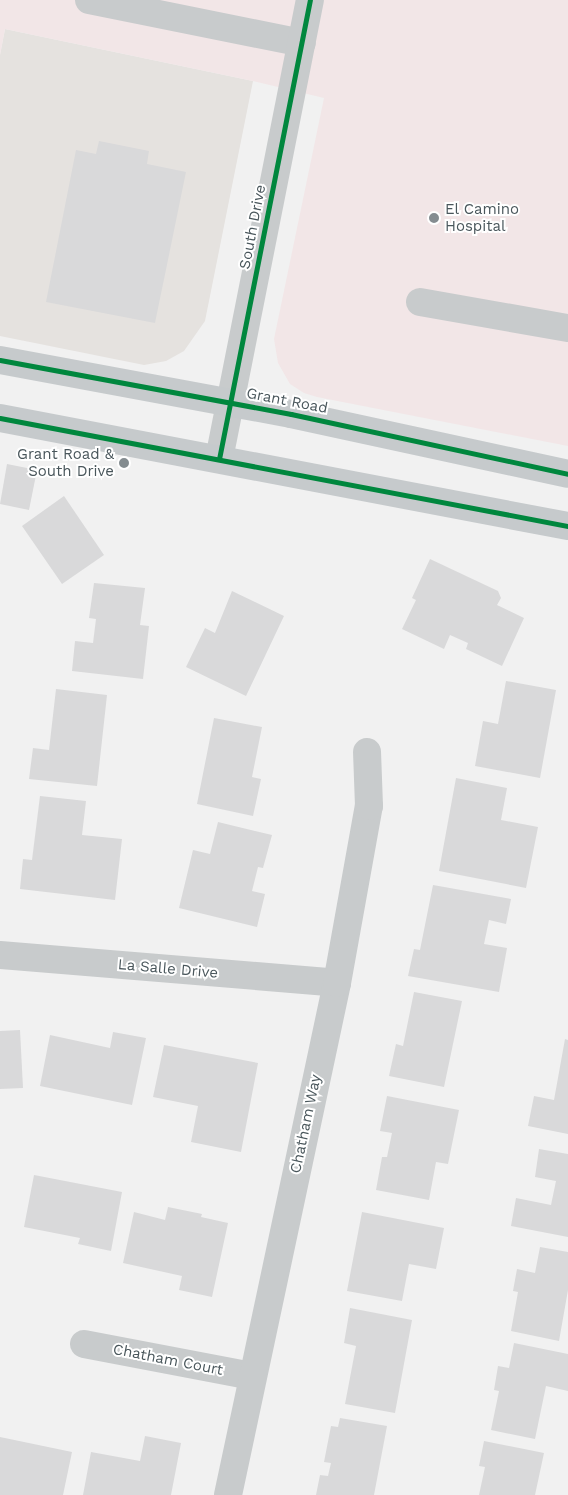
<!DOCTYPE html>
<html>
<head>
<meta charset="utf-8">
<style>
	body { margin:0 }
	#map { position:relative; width:568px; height:1495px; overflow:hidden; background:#f1f1f1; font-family:"Work Sans",sans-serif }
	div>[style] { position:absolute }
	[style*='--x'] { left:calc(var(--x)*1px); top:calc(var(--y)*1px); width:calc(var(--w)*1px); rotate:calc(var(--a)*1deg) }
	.commercial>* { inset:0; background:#e5e2df }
	.medical>* { inset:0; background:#f2e6e7 }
	.building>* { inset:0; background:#d9d9da }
	.minor>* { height:28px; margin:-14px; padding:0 14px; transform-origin:14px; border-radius:14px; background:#c8cbcc }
	.major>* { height:28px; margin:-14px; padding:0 14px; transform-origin:14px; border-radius:14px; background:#c6cacc }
	.cycleway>* { height:5px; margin:-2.5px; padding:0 2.5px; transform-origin:2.5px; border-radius:2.5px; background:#00873e }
	.dots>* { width:14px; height:14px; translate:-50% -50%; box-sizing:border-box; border:2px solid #fff; border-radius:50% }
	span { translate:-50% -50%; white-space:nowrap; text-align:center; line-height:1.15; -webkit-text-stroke:4px #fff; paint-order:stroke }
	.poi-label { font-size:15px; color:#49565b }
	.left { translate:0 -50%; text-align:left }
	.right { translate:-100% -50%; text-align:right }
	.street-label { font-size:15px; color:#49565b }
</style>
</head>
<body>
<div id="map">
	<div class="commercial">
		<div style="clip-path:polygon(5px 29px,253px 81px,205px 321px,184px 351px,166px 361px,144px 365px,0 336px,0 55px)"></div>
	</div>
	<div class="medical">
		<div style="clip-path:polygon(0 0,568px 0,568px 446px,317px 397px,304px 393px,290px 384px,278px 363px,274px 339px,324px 98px,253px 81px,5px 29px,0 55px)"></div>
	</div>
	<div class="building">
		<div style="clip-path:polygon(99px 141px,149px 151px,147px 164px,186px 172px,155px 323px,46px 302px,76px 150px,96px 154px)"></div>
		<div style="clip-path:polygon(7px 464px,37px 470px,29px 510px,0 504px)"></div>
		<div style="clip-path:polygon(64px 496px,104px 555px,62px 584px,22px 526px)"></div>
		<div style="clip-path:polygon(430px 559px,498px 591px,501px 598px,497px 605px,524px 618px,502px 666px,466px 649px,468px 643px,450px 635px,444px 649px,402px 629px,416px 600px,412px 598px)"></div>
		<div style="clip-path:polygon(94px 583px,145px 588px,140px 625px,149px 626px,143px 679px,72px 671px,75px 641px,93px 643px,96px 619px,89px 618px)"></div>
		<div style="clip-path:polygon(232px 591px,284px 616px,246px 696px,186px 667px,205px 628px,215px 633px)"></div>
		<div style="clip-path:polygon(506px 681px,556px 690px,540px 778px,475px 766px,483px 721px,498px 724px)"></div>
		<div style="clip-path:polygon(56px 689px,107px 695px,97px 786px,29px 779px,33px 748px,49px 750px)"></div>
		<div style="clip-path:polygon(214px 718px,262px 727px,252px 777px,261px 779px,253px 816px,197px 804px)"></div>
		<div style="clip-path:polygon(456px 778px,507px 788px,501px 820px,538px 827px,526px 888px,439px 871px)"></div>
		<div style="clip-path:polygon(40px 796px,86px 801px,82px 835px,122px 839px,115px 900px,20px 889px,23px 859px,32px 860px)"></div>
		<div style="clip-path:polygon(218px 822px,272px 835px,263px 868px,258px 867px,252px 891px,265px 894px,257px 927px,179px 908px,193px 850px,210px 854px)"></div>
		<div style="clip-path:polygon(433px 885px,511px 899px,506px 924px,489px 920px,484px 944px,507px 948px,499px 992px,408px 976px,414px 949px,420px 950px)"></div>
		<div style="clip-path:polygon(414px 992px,462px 1001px,444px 1087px,389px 1076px,396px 1044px,403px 1046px)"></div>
		<div style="clip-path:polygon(20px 1030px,23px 1088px,0 1089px,0 1031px)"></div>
		<div style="clip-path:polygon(113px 1032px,146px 1038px,132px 1105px,40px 1086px,50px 1035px,110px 1048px)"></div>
		<div style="clip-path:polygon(565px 1039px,568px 1040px,568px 1134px,528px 1126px,534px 1096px,554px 1100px)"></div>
		<div style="clip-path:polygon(164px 1045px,258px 1063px,241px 1152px,191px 1142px,198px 1106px,153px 1097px)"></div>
		<div style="clip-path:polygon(387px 1096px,459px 1110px,448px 1164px,436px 1162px,429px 1200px,376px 1190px,382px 1157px,387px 1157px,392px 1133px,380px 1131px)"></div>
		<div style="clip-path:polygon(539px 1149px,568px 1154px,568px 1237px,511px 1226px,516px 1198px,551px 1205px,556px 1181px,535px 1177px)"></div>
		<div style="clip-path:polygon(34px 1175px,122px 1192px,111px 1251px,78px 1244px,80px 1238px,24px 1227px)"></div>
		<div style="clip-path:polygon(168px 1207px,202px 1214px,201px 1217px,228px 1223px,212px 1297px,179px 1290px,182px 1276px,123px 1263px,134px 1212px,165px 1220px)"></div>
		<div style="clip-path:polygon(362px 1212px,444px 1228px,436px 1269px,409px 1264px,402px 1301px,347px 1291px)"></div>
		<div style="clip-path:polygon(540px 1247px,568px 1252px,568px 1290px,559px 1341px,511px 1331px,518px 1292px,513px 1291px,517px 1269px,535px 1273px)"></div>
		<div style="clip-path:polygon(350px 1308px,412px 1320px,395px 1413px,345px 1404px,356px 1346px,344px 1343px)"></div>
		<div style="clip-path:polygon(514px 1343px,568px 1354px,568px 1391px,546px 1386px,535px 1439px,491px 1430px,499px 1391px,494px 1390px,498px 1366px,509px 1368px)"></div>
		<div style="clip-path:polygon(340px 1418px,387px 1426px,374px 1495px,316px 1495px,320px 1475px,328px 1476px,331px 1463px,324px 1462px,331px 1426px,338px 1427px)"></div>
		<div style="clip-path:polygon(145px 1436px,181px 1443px,171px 1495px,83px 1495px,91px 1452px,140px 1461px)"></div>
		<div style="clip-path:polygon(0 1437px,72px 1452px,63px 1495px,0 1495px)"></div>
		<div style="clip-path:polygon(484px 1441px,544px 1453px,535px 1495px,479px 1495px,485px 1467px,479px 1466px)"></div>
	</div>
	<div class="minor">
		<div style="--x:89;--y:0;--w:217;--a:11.4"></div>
		<div style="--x:420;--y:302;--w:150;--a:10"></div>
		<div style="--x:219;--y:459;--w:468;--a:-78.8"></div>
		<div style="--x:0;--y:955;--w:338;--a:4.7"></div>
		<div style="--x:84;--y:1344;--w:171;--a:10.8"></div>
		<div style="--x:228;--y:1495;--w:523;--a:-77.98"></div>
		<div style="--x:337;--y:983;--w:180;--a:-79.8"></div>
		<div style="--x:369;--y:806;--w:54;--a:-92.1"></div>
	</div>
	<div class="major">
		<div style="--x:0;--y:360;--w:296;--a:10.5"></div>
		<div style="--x:291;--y:414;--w:283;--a:12.2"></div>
		<div style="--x:0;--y:418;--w:578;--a:10.77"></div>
	</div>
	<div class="cycleway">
		<div style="--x:0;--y:360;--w:296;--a:10.5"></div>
		<div style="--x:291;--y:414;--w:283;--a:12.2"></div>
		<div style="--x:0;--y:418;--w:578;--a:10.77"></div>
		<div style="--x:219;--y:459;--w:468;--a:-78.8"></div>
	</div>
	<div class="dots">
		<div style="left:434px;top:218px;background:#848c90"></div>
		<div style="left:124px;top:463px;background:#848c90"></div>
	</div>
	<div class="poi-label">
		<span class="left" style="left:445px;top:218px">El Camino<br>Hospital</span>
		<span class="right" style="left:114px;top:463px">Grant Road &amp;<br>South Drive</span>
	</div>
	<div class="street-label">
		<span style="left:253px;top:227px;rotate:-79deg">South Drive</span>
		<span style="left:287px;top:401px;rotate:11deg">Grant Road</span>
		<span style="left:168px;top:969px;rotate:5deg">La Salle Drive</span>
		<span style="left:306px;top:1124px;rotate:-78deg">Chatham Way</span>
		<span style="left:168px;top:1360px;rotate:11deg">Chatham Court</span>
	</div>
</div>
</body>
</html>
